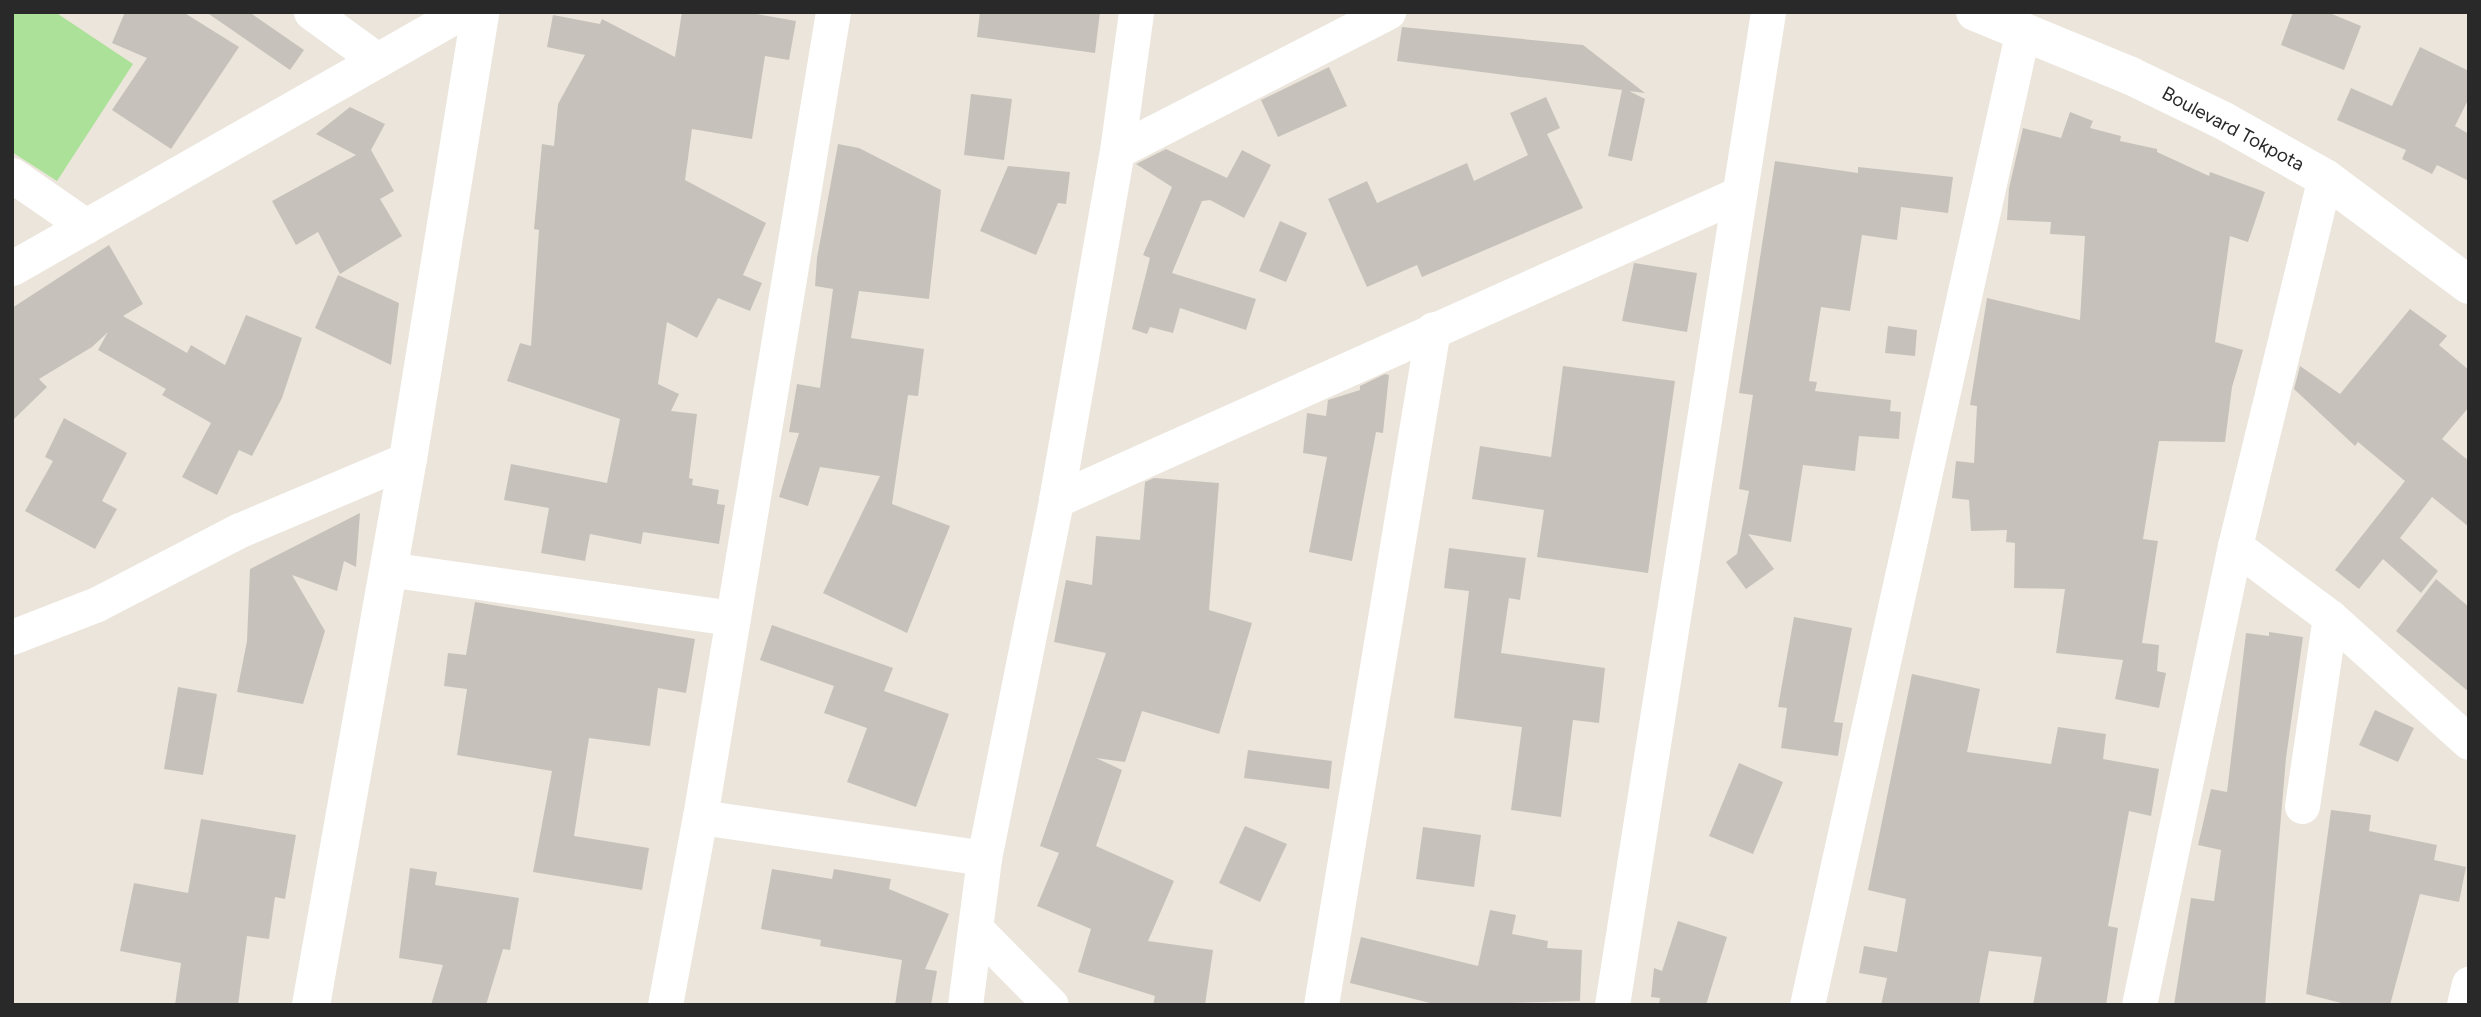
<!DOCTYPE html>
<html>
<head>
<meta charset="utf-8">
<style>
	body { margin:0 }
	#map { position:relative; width:2481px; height:1017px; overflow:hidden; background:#ebe5db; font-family:Figtree,sans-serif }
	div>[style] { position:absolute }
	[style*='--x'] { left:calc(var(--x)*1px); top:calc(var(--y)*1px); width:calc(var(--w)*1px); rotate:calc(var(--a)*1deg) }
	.green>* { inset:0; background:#abe198 }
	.building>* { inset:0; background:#c6c2bb }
	.minor>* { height:35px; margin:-17.5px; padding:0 17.5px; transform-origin:17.5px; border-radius:17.5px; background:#fff }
	.tertiary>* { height:38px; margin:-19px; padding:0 19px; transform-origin:19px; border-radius:19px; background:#fff }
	span { translate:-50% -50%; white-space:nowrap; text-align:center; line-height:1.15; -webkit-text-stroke:7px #fff; paint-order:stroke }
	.street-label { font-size:19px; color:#292929 }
	.frame { position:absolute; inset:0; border:14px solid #292929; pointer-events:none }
</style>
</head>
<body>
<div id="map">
	<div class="green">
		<div style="clip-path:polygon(12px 12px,55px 12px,133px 64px,57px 181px,12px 152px)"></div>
	</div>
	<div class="building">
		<div style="clip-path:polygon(125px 12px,183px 12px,239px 47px,171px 149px,112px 110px,147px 58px,112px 43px)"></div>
		<div style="clip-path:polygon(206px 12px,249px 12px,304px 50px,290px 70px)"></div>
		<div style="clip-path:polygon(682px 12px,745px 12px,796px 21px,789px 60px,765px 56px,752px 139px,692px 129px,685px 180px,766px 223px,743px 275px,762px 283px,750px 311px,718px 298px,697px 338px,667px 322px,658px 384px,679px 394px,671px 411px,697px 414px,689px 478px,693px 479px,692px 485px,719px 490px,717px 504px,725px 505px,719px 544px,643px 532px,641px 544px,590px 534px,585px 561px,541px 553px,549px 508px,504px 500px,511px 464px,607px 483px,620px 419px,507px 381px,520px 343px,531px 346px,539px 230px,534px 229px,542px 144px,554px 146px,558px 104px,585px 55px,547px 47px,553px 15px,600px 24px,602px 19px,675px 57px)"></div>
		<div style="clip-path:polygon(980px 12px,1100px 12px,1095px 53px,977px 37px)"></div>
		<div style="clip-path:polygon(2293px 12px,2327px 12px,2361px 26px,2344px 70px,2281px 45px)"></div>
		<div style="clip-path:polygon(1402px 27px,1583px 45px,1645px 93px,1629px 91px,1645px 99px,1632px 161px,1608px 156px,1622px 90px,1397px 61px)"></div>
		<div style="clip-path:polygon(2420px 47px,2469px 71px,2469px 98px,2455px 126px,2469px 134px,2469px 181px,2437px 165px,2432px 174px,2402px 159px,2406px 150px,2337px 120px,2351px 88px,2392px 106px)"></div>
		<div style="clip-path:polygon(1329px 67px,1347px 106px,1278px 137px,1261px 100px)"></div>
		<div style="clip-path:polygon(971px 94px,1012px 99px,1004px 160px,964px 155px)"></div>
		<div style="clip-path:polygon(1546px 97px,1560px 128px,1547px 134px,1583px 208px,1422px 277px,1417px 265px,1367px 287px,1328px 199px,1367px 181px,1377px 203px,1467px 163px,1474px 181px,1528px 155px,1510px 113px)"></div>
		<div style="clip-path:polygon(350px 107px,385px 124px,371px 150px,394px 191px,380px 199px,402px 236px,340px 274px,318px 232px,296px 245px,272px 201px,356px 155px,316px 134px)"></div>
		<div style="clip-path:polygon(2070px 112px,2093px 121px,2090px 128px,2121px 136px,2120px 141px,2157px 149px,2157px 152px,2209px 176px,2210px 172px,2265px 192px,2248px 242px,2230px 236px,2215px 342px,2243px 350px,2232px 387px,2225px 442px,2159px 441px,2143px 539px,2158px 541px,2142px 643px,2159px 645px,2157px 671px,2166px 673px,2159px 708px,2115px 699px,2123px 660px,2056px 653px,2065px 589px,2014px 588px,2015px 543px,2006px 542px,2007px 530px,1971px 531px,1969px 500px,1952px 498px,1956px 461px,1974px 463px,1977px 406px,1970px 405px,1987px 298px,2080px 320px,2085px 236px,2050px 234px,2051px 222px,2007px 220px,2009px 188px,2023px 128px,2061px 138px)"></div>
		<div style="clip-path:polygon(838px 144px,859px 148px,941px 190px,929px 299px,859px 291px,851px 338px,924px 349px,918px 396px,908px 395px,892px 504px,950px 526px,907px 633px,823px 593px,880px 476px,820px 467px,808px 506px,779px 497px,799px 433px,789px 432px,797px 384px,820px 388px,833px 289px,815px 286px,817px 258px)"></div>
		<div style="clip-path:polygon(1166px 149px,1227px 178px,1242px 150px,1271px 165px,1244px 218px,1210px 200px,1202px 201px,1172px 273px,1256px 299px,1246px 330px,1180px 308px,1173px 333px,1150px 327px,1147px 334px,1132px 329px,1150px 258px,1143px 255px,1172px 187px,1136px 164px)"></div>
		<div style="clip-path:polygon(1775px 161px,1858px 173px,1858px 167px,1953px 177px,1948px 213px,1901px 207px,1897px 240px,1862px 235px,1850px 311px,1821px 307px,1809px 381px,1817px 382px,1815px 391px,1891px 400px,1890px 411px,1901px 412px,1899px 439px,1859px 436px,1855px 471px,1803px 465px,1791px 542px,1748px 534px,1774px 569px,1746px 589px,1726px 562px,1737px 554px,1749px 491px,1739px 489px,1753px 395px,1739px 393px)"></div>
		<div style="clip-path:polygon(1008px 166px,1070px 172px,1066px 204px,1058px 203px,1036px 255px,980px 231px)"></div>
		<div style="clip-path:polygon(1280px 221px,1307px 233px,1286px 282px,1259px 271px)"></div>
		<div style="clip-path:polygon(109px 245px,143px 304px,123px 316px,187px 353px,191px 345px,225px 365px,246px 315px,302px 338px,282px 398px,252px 456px,239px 450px,217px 495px,182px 477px,211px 423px,162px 395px,166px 389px,98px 350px,108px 332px,92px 347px,39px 379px,47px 387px,12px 421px,12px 308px)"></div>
		<div style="clip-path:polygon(1634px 263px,1697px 273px,1687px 332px,1622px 321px)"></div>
		<div style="clip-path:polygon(338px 275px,399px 303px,391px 365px,315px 328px)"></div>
		<div style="clip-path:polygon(2410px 309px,2447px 336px,2439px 345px,2469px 370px,2469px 407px,2442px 439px,2469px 461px,2469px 527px,2432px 497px,2400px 538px,2438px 571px,2421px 593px,2383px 559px,2359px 589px,2335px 570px,2405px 481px,2358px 442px,2355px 446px,2294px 389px,2300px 366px,2340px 394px)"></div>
		<div style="clip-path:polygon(1888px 326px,1917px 330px,1915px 356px,1885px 353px)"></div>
		<div style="clip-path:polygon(1563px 366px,1675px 381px,1648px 573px,1537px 557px,1544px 510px,1472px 499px,1480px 446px,1551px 457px)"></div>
		<div style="clip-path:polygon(1385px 374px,1389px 375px,1383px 433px,1376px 432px,1352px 561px,1309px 552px,1327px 457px,1303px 453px,1307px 413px,1326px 416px,1328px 400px,1360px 390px,1360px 386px)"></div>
		<div style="clip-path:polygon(64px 418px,127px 453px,102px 501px,117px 509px,95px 549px,25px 511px,53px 461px,45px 457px)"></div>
		<div style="clip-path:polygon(1154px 478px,1219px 483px,1209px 610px,1252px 623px,1219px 734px,1142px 711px,1125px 762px,1096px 758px,1122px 770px,1096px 846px,1174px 881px,1148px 941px,1213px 950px,1205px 1005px,1153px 1005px,1155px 996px,1078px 972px,1091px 929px,1037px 906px,1059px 853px,1040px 846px,1106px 653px,1054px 642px,1066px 580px,1092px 585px,1096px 536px,1140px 540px,1145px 482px)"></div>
		<div style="clip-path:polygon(360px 513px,356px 567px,344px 561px,337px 591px,292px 575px,325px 631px,303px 704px,237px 692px,247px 641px,250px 569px)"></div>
		<div style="clip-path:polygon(1449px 548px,1526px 558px,1520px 600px,1509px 598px,1501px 653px,1605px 668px,1599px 723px,1573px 720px,1561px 817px,1511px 810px,1522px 727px,1454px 718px,1469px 591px,1444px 588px)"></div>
		<div style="clip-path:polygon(2436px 579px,2469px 607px,2469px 692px,2396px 631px)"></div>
		<div style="clip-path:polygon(475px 602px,695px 639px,686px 693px,658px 688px,650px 746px,589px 738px,574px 836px,649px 848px,642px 890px,533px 872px,552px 771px,457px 755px,467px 689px,444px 686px,448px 653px,466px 655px)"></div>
		<div style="clip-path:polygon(1794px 617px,1852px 628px,1834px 722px,1843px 723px,1838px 756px,1781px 748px,1787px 708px,1778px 707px)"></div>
		<div style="clip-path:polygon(772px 625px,893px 668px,884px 691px,949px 714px,916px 807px,847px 782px,867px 728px,824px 713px,834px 686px,760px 660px)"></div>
		<div style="clip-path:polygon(2269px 632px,2303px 637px,2286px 758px,2265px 1005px,2174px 1005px,2191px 898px,2214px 901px,2221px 850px,2198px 845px,2211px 789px,2227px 792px,2246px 633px,2269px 636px)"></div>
		<div style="clip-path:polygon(1912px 674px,1980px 689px,1967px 752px,2051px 764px,2058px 727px,2106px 734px,2103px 759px,2159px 769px,2151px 816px,2129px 811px,2108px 926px,2118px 928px,2106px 1005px,2033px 1005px,2042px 957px,1989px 951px,1979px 1005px,1881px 1005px,1887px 978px,1859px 973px,1864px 946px,1897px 952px,1906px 899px,1868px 890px)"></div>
		<div style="clip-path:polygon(178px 687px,217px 694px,203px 775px,164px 769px)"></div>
		<div style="clip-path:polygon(2375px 710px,2414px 728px,2398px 762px,2359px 745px)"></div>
		<div style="clip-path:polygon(1248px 750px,1332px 761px,1329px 789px,1244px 778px)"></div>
		<div style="clip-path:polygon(1739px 763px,1783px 782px,1753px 854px,1709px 836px)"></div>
		<div style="clip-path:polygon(2331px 810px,2371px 815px,2369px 831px,2437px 845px,2434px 860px,2466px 867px,2459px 902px,2420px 894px,2390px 1005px,2349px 1005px,2306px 994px)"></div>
		<div style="clip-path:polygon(201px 819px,296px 835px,285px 899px,275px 897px,269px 939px,247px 936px,238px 1005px,175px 1005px,181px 963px,120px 951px,134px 883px,188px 893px)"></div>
		<div style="clip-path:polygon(1245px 826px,1287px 844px,1260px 902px,1219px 883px)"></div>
		<div style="clip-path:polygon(1423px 827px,1481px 835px,1474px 887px,1416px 879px)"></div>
		<div style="clip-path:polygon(410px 868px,437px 872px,435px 885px,519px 898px,510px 950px,503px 949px,486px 1005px,431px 1005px,443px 965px,399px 958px)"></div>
		<div style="clip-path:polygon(772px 869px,832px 879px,834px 869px,891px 879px,889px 889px,949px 914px,925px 969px,937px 971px,931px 1005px,895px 1005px,902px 960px,820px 946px,821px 940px,761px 929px)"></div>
		<div style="clip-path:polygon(1490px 910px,1516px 915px,1512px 934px,1548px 941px,1547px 948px,1582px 950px,1580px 1001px,1438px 1005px,1350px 983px,1361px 937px,1478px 966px)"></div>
		<div style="clip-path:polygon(1678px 921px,1727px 937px,1706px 1005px,1659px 1005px,1660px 998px,1651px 997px,1654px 968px,1662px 971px)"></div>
	</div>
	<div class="minor">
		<div style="--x:311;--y:12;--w:82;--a:36"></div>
		<div style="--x:1117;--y:151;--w:305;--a:-27.2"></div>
		<div style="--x:12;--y:175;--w:90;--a:34.6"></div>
		<div style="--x:12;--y:268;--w:518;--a:-29.64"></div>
		<div style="--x:1056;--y:500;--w:748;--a:-24.16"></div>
		<div style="--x:2235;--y:546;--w:119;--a:36.8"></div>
		<div style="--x:2330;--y:617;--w:187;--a:42"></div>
		<div style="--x:387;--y:569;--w:349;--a:8.1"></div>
		<div style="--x:12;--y:637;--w:91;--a:-21.2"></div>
		<div style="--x:97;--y:604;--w:161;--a:-27.4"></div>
		<div style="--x:240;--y:530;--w:182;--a:-22.9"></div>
		<div style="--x:2302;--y:806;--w:191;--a:-81.6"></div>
		<div style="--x:700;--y:817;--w:287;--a:8.2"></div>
		<div style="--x:975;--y:928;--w:108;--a:45.4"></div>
		<div style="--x:665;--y:1005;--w:191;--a:-79.5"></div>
		<div style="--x:700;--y:817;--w:816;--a:-80.62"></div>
		<div style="--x:965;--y:1005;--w:148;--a:-82.6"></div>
		<div style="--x:984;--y:858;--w:365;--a:-78.6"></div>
		<div style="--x:1056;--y:500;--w:354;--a:-80.1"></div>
		<div style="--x:1117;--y:151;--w:140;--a:-82.2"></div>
		<div style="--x:1321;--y:1005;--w:685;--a:-80.59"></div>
		<div style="--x:1612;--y:1005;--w:1005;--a:-81.07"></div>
		<div style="--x:1807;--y:1005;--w:999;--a:-77.51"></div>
		<div style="--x:2139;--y:1005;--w:469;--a:-78.2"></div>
		<div style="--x:2235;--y:546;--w:379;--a:-76.3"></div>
		<div style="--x:2464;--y:1005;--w:22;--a:-77"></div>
	</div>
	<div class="tertiary">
		<div style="--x:1975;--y:12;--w:169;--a:22.3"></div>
		<div style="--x:2131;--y:76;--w:103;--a:25.8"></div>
		<div style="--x:2224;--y:121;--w:116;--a:29.4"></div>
		<div style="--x:2325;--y:178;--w:179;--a:36.6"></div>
		<div style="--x:311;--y:1005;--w:555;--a:-79.93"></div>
		<div style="--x:408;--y:459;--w:453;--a:-80.8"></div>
	</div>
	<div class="street-label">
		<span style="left:2233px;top:129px;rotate:28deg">Boulevard Tokpota</span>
	</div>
	<div class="frame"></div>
</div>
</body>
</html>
